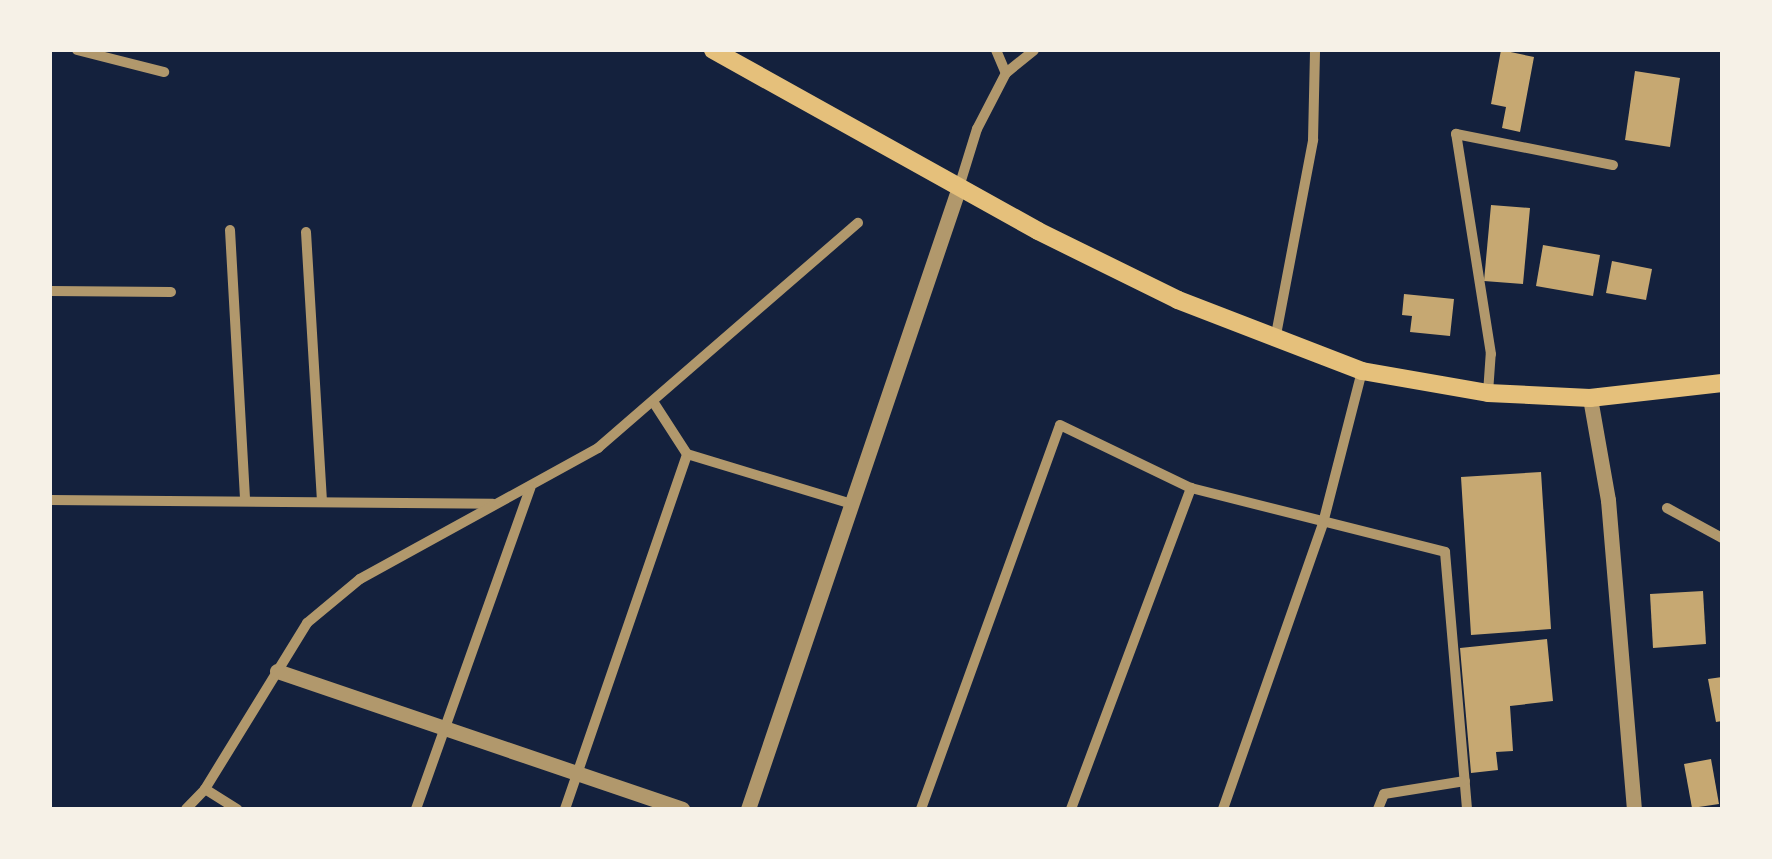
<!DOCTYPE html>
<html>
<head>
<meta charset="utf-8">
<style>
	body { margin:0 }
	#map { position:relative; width:1772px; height:859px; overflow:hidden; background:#14213d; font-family:"DejaVu Sans",sans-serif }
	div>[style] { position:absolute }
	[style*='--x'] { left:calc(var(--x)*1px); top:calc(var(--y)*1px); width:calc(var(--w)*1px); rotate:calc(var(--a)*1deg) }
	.building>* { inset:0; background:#c6a872 }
	.minor>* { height:10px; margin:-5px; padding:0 5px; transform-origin:5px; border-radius:5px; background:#b1986c }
	.tertiary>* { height:15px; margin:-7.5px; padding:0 7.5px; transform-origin:7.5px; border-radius:7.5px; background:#b1986c }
	.secondary>* { height:18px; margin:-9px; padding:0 9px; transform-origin:9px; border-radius:9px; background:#e5c07b }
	span { translate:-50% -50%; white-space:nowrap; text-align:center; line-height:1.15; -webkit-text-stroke:9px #f6f1e7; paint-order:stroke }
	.frame { position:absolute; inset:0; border:52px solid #f6f1e7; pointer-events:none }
</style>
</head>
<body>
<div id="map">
	<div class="building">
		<div style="clip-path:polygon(1501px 50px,1534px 57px,1520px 132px,1502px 128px,1506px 107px,1491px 104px)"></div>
		<div style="clip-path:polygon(1635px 71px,1680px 78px,1670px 147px,1625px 140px)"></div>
		<div style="clip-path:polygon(1491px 205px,1530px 208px,1523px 284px,1484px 281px)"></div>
		<div style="clip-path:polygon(1543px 245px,1600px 255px,1593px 296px,1536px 286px)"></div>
		<div style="clip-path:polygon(1612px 261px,1652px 269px,1646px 300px,1606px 293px)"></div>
		<div style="clip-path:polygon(1404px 294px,1454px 299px,1450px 336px,1410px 332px,1412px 316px,1402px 315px)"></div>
		<div style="clip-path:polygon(1541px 472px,1551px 629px,1471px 635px,1461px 477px)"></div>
		<div style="clip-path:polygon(1703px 591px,1706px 644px,1653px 648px,1650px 594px)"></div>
		<div style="clip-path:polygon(1547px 639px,1553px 701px,1510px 706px,1513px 751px,1496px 752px,1498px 770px,1471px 773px,1460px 648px)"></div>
		<div style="clip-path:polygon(1722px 677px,1722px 721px,1716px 722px,1708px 679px)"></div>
		<div style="clip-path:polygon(1711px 759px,1719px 804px,1692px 808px,1684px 764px)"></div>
	</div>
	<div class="minor">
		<div style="--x:77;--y:50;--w:90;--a:14.2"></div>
		<div style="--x:996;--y:50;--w:25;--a:67"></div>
		<div style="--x:959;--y:187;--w:61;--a:-72.8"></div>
		<div style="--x:977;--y:129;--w:63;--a:-62.6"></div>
		<div style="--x:1006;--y:73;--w:36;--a:-39"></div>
		<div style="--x:230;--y:230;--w:271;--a:86.8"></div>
		<div style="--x:306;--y:232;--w:267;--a:86.6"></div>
		<div style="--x:50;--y:291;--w:121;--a:0.5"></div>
		<div style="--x:1275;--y:340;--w:204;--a:-79.2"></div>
		<div style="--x:1313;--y:140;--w:90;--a:-88.7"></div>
		<div style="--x:1488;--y:393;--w:39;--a:-86"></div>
		<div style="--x:1491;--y:354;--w:223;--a:-99"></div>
		<div style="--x:1456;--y:134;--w:160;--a:11.2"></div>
		<div style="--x:654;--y:403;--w:61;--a:57.1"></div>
		<div style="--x:687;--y:454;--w:168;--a:16.9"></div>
		<div style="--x:50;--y:500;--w:443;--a:0.5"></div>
		<div style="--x:1667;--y:508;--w:63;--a:28.6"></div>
		<div style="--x:205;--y:789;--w:38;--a:32"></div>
		<div style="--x:186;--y:809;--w:28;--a:-46"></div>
		<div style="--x:205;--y:789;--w:195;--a:-58.4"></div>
		<div style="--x:307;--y:623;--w:69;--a:-39.7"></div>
		<div style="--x:360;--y:579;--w:272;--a:-28.8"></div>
		<div style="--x:598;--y:448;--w:344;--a:-40.9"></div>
		<div style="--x:416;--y:809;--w:341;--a:-70.4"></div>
		<div style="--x:565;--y:809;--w:375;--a:-71"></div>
		<div style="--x:921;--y:809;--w:408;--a:-70.1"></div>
		<div style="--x:1060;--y:425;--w:145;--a:25.7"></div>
		<div style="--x:1191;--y:488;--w:262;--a:14.1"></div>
		<div style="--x:1445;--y:552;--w:258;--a:85.1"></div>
		<div style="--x:1071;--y:809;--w:343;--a:-69.5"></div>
		<div style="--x:1223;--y:809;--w:303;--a:-70.7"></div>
		<div style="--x:1323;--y:523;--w:157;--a:-75.6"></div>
		<div style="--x:1378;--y:809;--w:16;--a:-68"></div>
		<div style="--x:1384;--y:794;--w:82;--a:-9.1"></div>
	</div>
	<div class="tertiary">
		<div style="--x:1590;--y:398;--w:104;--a:80"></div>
		<div style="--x:1608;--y:500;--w:310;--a:85.2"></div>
		<div style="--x:277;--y:671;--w:428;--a:18.8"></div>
		<div style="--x:748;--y:809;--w:657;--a:-71.26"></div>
	</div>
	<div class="secondary">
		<div style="--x:713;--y:50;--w:372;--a:29.1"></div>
		<div style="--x:1038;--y:231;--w:156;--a:26.2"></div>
		<div style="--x:1178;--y:300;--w:197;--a:21.1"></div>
		<div style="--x:1362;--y:371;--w:128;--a:9.9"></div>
		<div style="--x:1488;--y:393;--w:102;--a:2.8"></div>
		<div style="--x:1590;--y:398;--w:133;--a:-6.5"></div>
	</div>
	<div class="frame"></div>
</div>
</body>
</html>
